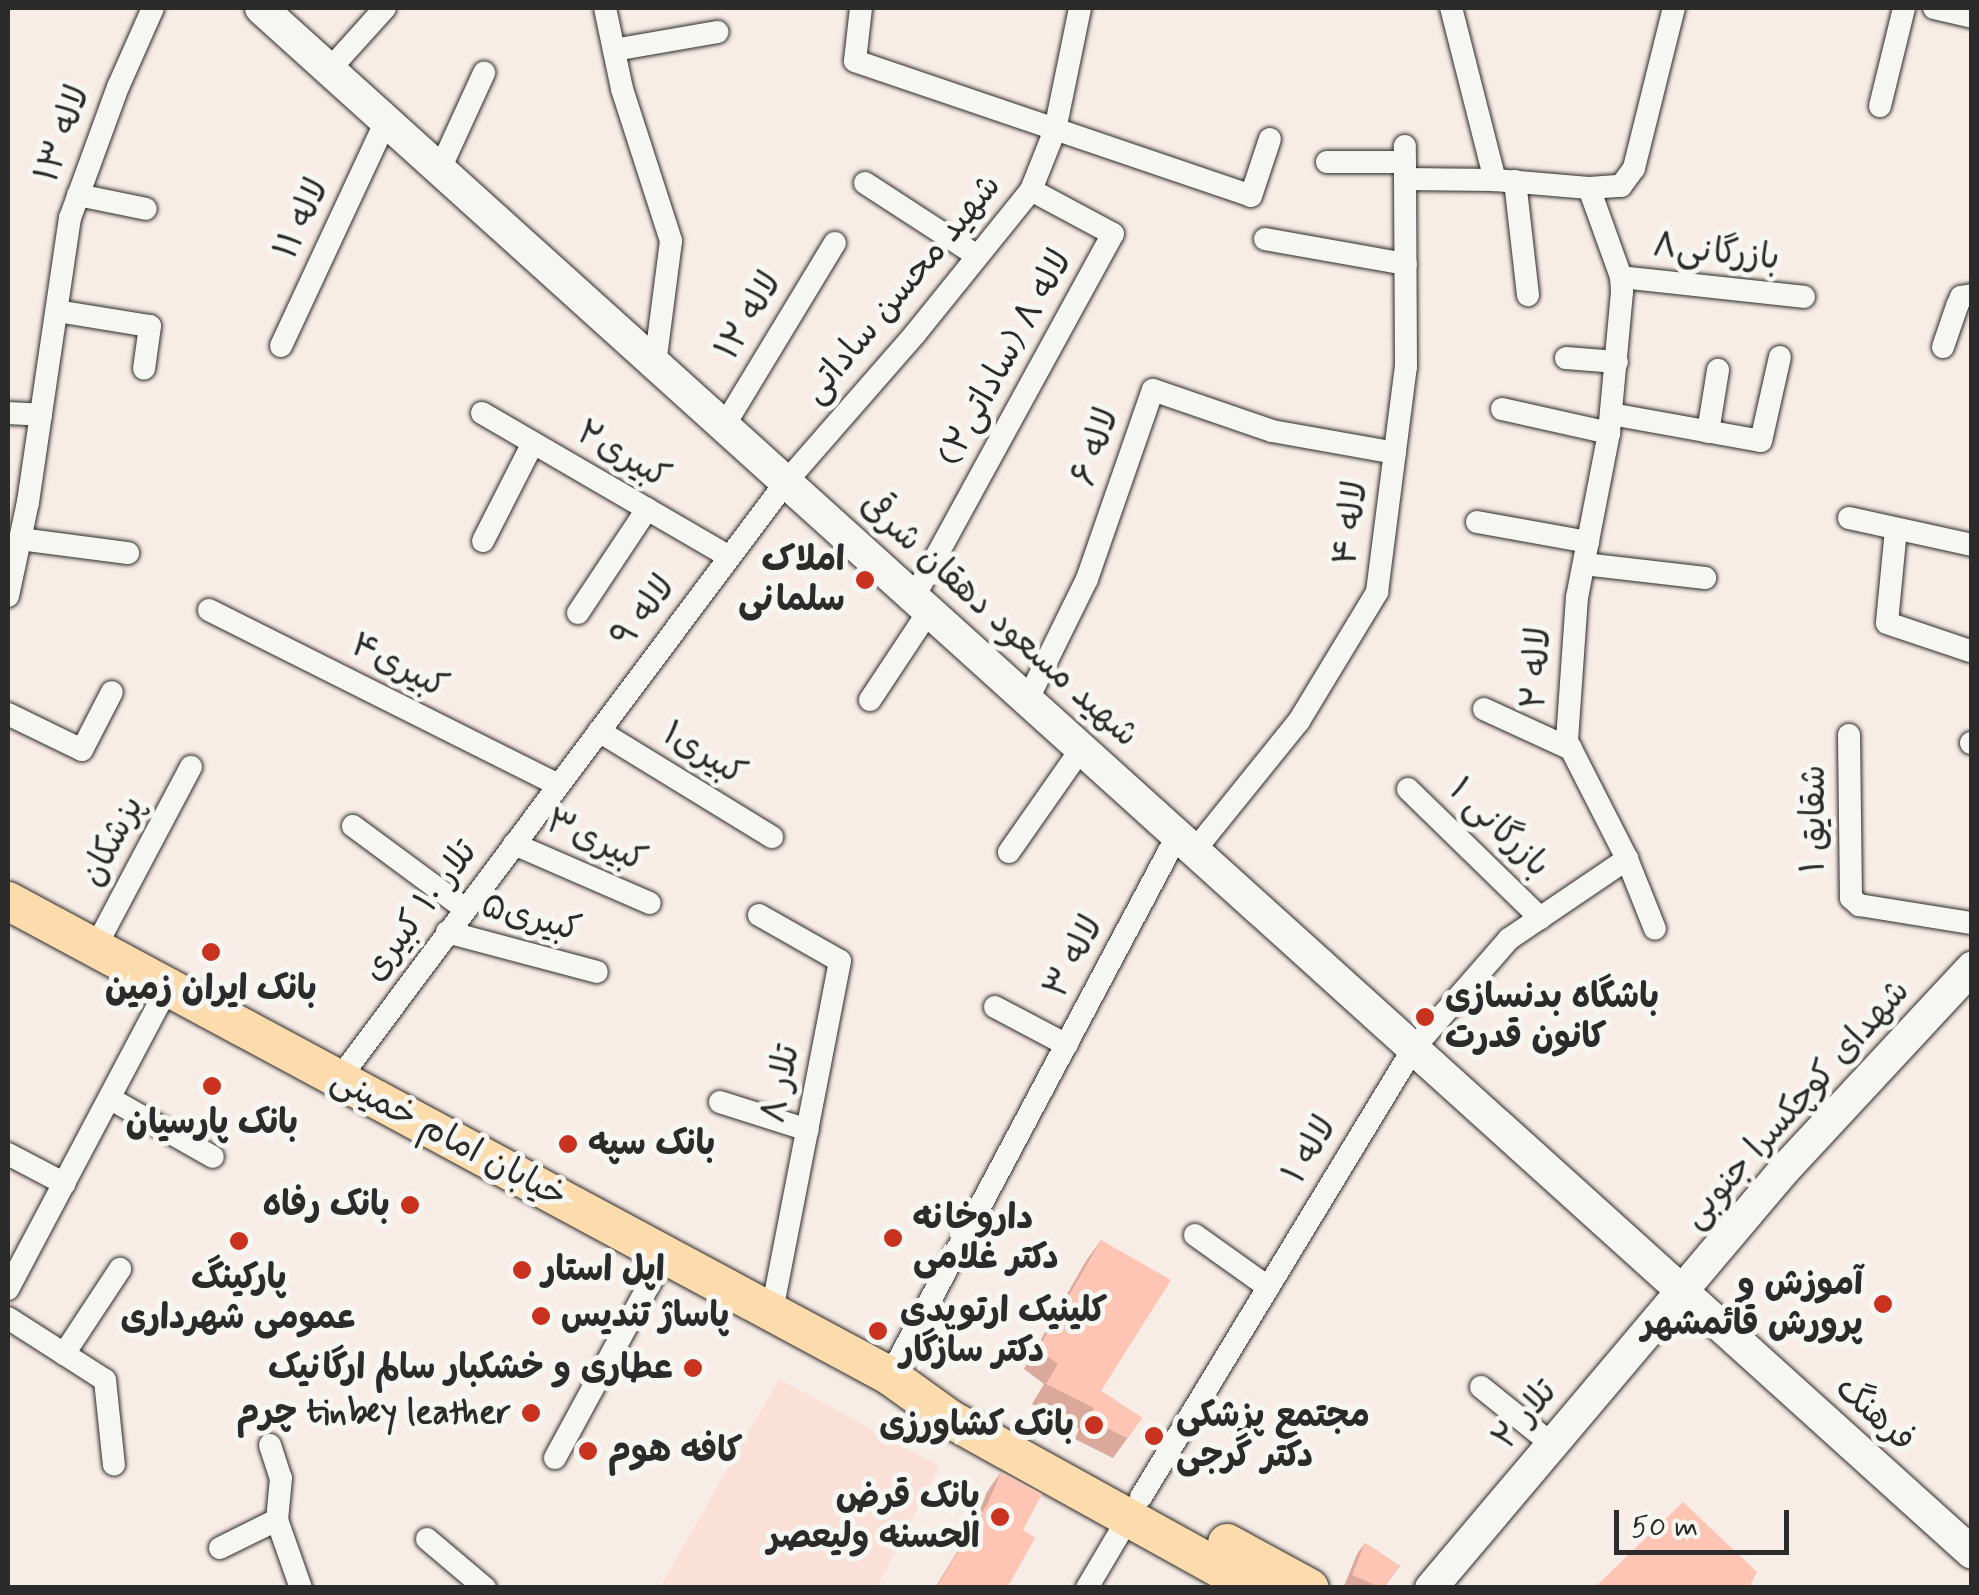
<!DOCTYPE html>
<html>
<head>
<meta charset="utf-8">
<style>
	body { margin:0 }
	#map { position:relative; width:1979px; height:1595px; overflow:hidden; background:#f8ece6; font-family:Mynerve,"Playpen Sans Arabic",sans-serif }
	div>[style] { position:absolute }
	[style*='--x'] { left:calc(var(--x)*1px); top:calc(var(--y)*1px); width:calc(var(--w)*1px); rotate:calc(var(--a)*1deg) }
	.built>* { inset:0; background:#fae0d7 }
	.roads { filter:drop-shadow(0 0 2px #2b2b2b) drop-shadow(0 0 2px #2b2b2b) }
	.street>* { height:22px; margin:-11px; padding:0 11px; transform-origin:11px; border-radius:11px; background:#f6f6f2 }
	.secondary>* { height:32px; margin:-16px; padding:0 16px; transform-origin:16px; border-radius:16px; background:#f6f6f2 }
	.primary>* { height:38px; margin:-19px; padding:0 19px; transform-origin:19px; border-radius:19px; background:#fcdcac }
	.wall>* { inset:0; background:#daa99b }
	.building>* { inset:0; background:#fec4b4 }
	.dots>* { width:28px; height:28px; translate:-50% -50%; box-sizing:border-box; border:5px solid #f6f6f2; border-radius:50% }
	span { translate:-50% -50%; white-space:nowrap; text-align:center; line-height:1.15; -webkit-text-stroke:10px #f6f6f2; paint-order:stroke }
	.street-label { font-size:35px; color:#2b2b2b }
	.poi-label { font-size:35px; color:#2b2b2b; font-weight:700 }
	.right { translate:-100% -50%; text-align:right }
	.left { translate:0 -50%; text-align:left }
	.frame { position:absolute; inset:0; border:10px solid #2b2b2b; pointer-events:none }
	.scale { position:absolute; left:1614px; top:1510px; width:175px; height:45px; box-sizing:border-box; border:5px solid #2b2b2b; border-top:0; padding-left:12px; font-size:30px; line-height:35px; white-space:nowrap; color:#2b2b2b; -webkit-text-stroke:8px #f6f6f2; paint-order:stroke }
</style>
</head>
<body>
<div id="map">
	<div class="built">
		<div style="clip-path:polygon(779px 1379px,939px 1466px,877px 1587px,660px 1587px)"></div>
	</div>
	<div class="roads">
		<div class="street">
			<div style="--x:605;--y:8;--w:83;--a:78.1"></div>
			<div style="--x:622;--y:89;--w:160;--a:72.1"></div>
			<div style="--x:671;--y:241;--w:124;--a:97.4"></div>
			<div style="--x:861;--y:8;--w:53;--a:96.5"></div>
			<div style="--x:855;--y:61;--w:418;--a:18.8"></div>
			<div style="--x:1251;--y:196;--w:60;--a:-71.6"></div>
			<div style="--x:1934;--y:8;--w:39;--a:13"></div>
			<div style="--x:614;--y:50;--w:105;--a:-9.9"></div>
			<div style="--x:330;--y:69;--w:82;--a:-48"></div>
			<div style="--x:1880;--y:106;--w:101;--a:-76.2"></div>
			<div style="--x:1327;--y:162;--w:78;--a:0"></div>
			<div style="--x:440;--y:169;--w:106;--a:-65.4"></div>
			<div style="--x:1405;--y:179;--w:90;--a:0.6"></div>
			<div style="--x:1495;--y:180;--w:178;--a:-104.3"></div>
			<div style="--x:1495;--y:180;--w:94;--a:4.9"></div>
			<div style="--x:1589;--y:188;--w:32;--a:-4"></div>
			<div style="--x:1621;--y:186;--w:22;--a:-54"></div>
			<div style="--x:1634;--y:168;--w:165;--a:-76"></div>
			<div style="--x:1515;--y:181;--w:115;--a:83.5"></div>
			<div style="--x:865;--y:183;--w:132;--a:33"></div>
			<div style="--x:1589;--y:188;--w:95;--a:70.2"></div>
			<div style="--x:1621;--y:277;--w:15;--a:86"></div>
			<div style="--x:1622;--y:292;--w:142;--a:95.3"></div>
			<div style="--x:1609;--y:433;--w:167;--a:101"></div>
			<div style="--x:1577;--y:597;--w:144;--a:94"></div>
			<div style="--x:1567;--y:741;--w:132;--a:63"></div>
			<div style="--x:1627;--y:859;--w:75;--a:68.2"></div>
			<div style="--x:78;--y:195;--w:69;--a:11.6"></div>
			<div style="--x:1265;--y:239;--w:143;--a:10.1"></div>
			<div style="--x:1621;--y:277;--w:184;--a:6.2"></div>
			<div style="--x:57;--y:311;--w:94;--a:9.2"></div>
			<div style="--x:150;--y:326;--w:43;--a:97.9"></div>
			<div style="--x:281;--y:346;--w:248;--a:-65"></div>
			<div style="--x:1943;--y:347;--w:43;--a:-71.1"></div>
			<div style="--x:1957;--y:306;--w:10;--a:-66"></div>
			<div style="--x:1961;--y:297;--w:11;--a:-10"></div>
			<div style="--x:1566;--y:358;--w:51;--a:4.5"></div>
			<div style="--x:1502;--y:409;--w:110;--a:12.6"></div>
			<div style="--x:8;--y:413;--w:33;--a:3"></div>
			<div style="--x:482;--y:413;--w:286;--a:30.2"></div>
			<div style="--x:1611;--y:414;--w:152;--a:10.2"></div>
			<div style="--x:1761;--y:441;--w:86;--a:-77.3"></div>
			<div style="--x:724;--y:426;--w:214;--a:-58.8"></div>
			<div style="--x:1708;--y:432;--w:63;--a:-80.8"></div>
			<div style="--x:1849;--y:518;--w:126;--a:12.4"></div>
			<div style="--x:1477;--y:522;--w:113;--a:10.2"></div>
			<div style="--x:1896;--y:529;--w:94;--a:95.5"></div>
			<div style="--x:1887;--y:623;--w:88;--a:18.6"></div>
			<div style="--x:20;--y:539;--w:109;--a:7.4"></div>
			<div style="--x:483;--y:541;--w:110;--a:-63"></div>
			<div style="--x:1584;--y:564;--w:122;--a:6.6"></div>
			<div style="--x:8;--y:596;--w:96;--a:-78"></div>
			<div style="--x:28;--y:502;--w:287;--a:-81.6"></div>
			<div style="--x:70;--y:218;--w:140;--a:-69.9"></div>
			<div style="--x:118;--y:87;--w:86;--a:-66.1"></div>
			<div style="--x:914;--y:597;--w:414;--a:-61.3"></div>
			<div style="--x:1113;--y:234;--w:93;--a:-151.8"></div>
			<div style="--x:209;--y:610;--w:390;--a:26.6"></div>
			<div style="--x:578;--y:613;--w:125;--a:-56.4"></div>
			<div style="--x:870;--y:700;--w:107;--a:-56.5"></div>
			<div style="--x:1027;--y:701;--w:136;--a:-63.8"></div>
			<div style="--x:1087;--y:579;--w:200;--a:-70.8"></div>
			<div style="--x:1153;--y:390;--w:126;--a:19"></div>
			<div style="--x:1272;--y:431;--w:125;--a:10.1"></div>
			<div style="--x:1484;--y:709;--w:96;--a:24.7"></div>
			<div style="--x:8;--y:714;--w:82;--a:25.9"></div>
			<div style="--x:82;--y:750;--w:65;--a:-62.7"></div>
			<div style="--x:599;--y:731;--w:203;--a:31.5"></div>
			<div style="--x:1849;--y:735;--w:163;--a:89.3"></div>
			<div style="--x:1851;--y:898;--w:11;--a:41"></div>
			<div style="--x:1859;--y:905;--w:114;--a:9.1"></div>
			<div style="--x:1971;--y:743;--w:1;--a:0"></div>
			<div style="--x:1408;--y:789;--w:185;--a:44.3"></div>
			<div style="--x:353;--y:826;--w:139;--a:36.5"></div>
			<div style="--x:514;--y:844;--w:148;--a:23.5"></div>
			<div style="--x:1194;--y:851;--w:167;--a:-51.1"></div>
			<div style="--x:1299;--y:721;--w:151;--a:-58.8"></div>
			<div style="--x:1377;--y:592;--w:227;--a:-82.7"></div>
			<div style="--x:1406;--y:367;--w:221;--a:-90.3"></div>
			<div style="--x:1009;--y:852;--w:126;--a:-55"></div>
			<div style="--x:759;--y:915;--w:93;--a:29.6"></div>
			<div style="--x:840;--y:961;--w:358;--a:101"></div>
			<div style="--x:447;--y:932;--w:155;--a:14.9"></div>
			<div style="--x:95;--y:948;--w:205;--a:-62.1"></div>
			<div style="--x:995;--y:1007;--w:81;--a:27.8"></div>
			<div style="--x:339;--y:1079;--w:746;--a:-53.18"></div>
			<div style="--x:786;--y:482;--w:196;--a:-48.9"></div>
			<div style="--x:915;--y:334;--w:185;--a:-51.1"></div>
			<div style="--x:1031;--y:190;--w:65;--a:-68.2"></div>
			<div style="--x:1055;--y:130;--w:125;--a:-78.4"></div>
			<div style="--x:111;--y:1099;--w:117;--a:29.6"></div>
			<div style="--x:720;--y:1102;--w:92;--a:17.7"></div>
			<div style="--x:8;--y:1154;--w:64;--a:27.8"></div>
			<div style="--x:1195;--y:1235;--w:90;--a:35.5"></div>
			<div style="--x:8;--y:1289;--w:342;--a:-62.1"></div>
			<div style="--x:8;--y:1318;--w:115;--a:32.6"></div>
			<div style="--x:105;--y:1380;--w:85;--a:84"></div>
			<div style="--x:64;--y:1354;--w:102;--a:-56.6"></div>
			<div style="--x:890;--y:1376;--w:612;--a:-62.01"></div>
			<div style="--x:1481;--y:1387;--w:92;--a:38.9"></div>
			<div style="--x:270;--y:1445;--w:35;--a:72"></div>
			<div style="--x:281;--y:1478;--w:42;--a:95.4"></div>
			<div style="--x:277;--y:1520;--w:72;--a:70.6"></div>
			<div style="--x:555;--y:1458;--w:231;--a:-61.5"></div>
			<div style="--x:1141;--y:1497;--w:524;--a:-58.74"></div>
			<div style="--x:1413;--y:1049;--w:146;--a:-48.9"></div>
			<div style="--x:1509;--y:939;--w:143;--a:-34.1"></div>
			<div style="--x:427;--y:1539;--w:76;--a:40.2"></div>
			<div style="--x:220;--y:1548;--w:64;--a:-26.2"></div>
			<div style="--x:1087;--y:1588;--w:82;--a:-59.4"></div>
		</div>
		<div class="secondary">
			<div style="--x:261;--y:8;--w:2305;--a:42.08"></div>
			<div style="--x:1431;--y:1588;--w:549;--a:-49.81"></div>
			<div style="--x:1785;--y:1169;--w:275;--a:-47.1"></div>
		</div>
		<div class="primary">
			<div style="--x:8;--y:901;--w:1002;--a:28.3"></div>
			<div style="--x:890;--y:1376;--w:74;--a:35.6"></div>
			<div style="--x:950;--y:1419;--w:349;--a:29"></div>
			<div style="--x:1227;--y:1543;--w:94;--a:28.5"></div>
		</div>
	</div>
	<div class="wall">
		<div style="clip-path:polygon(1101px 1240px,1101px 1391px,1142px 1418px,1113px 1458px,1075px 1439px,1079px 1429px,1032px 1404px,1044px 1384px,1024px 1369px,1086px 1261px)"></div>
		<div style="clip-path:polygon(1001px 1472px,1023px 1530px,1007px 1588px,935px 1588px,975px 1523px,987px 1492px)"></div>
		<div style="clip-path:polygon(1365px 1543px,1400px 1566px,1383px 1588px,1344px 1586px,1357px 1554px)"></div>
	</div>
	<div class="building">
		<div style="clip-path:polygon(1101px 1240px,1171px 1280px,1101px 1391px,1142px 1418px,1127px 1438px,1089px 1419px,1094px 1408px,1046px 1384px,1058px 1364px,1038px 1349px)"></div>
		<div style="clip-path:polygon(1001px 1472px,1042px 1494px,1023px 1530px,1035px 1538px,1007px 1588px,936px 1588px,988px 1503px)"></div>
		<div style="clip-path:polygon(1683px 1502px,1757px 1572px,1749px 1588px,1594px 1588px)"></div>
		<div style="clip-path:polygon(1365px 1543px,1400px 1566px,1382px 1588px,1352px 1575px)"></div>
	</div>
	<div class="dots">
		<div style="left:865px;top:580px;background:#c8321e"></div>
		<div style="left:211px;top:952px;background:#c8321e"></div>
		<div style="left:1425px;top:1017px;background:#c8321e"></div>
		<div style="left:212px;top:1086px;background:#c8321e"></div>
		<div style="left:568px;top:1144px;background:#c8321e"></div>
		<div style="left:410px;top:1205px;background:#c8321e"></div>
		<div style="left:893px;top:1238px;background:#c8321e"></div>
		<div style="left:239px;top:1241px;background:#c8321e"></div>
		<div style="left:522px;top:1270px;background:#c8321e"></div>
		<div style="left:1883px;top:1304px;background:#c8321e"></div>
		<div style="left:541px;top:1316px;background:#c8321e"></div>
		<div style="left:878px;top:1331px;background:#c8321e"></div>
		<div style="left:693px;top:1368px;background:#c8321e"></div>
		<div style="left:531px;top:1413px;background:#c8321e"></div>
		<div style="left:1094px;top:1425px;background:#c8321e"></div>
		<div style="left:1154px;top:1436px;background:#c8321e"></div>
		<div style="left:588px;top:1451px;background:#c8321e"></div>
		<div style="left:1000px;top:1517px;background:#c8321e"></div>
	</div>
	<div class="street-label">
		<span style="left:63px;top:134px;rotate:-70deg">لاله ۱۳</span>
		<span style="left:302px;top:219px;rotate:-65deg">لاله ۱۱</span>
		<span style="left:1716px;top:252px;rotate:6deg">بازرگانی۸</span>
		<span style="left:902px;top:289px;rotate:-50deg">شهید محسن ساداتی</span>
		<span style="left:749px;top:316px;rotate:-59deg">لاله ۱۲</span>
		<span style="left:1005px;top:358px;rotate:-61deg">لاله ۸ (ساداتی۲)</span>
		<span style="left:1096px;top:447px;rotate:-71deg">لاله ۶</span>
		<span style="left:623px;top:455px;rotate:30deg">کبیری۲</span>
		<span style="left:1351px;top:523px;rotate:-82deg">لاله ۴</span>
		<span style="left:644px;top:612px;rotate:-53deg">لاله ۹</span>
		<span style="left:999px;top:620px;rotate:42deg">شهید مسعود دهقان شرقی</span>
		<span style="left:399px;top:666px;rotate:27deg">کبیری۴</span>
		<span style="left:1537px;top:668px;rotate:-86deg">لاله ۲</span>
		<span style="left:704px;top:754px;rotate:31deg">کبیری۱</span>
		<span style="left:1814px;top:819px;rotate:-90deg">شقایق ۱</span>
		<span style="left:1499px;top:828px;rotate:44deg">بازرگانی ۱</span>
		<span style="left:112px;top:841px;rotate:-62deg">پزشکان</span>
		<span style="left:596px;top:841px;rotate:24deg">کبیری۳</span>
		<span style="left:420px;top:911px;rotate:-53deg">تلار ۱۰ کبیری</span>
		<span style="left:531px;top:918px;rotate:15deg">کبیری۵</span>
		<span style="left:1074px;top:957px;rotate:-62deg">لاله ۳</span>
		<span style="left:781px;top:1084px;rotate:-79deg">تلار ۸</span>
		<span style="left:1796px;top:1104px;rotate:-48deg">شهدای کوچکسرا جنوبی</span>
		<span style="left:449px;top:1138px;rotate:28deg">خیابان امام خمینی</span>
		<span style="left:1310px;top:1150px;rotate:-59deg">لاله ۱</span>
		<span style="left:1875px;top:1414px;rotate:42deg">فرهنگ</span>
		<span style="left:1525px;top:1415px;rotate:-50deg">تلار ۲</span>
	</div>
	<div class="poi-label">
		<span class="right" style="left:845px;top:580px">املاک<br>سلمانی</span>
		<span style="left:211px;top:989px">بانک ایران زمین</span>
		<span class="left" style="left:1445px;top:1017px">باشگاه بدنسازی<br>کانون قدرت</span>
		<span style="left:212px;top:1123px">بانک پارسیان</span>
		<span class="left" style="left:588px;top:1144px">بانک سپه</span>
		<span class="right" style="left:390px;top:1205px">بانک رفاه</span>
		<span class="left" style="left:913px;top:1238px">داروخانه<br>دکتر غلامی</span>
		<span class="left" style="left:542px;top:1270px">اپل استار</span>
		<span style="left:239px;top:1298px">پارکینگ<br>عمومی شهرداری</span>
		<span class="right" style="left:1863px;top:1304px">آموزش و<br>پرورش قائمشهر</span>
		<span class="left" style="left:900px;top:1331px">کلینیک ارتوپدی<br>دکتر سازگار</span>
		<span class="left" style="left:561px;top:1316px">پاساژ تندیس</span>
		<span class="right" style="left:673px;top:1368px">عطاری و خشکبار سالم ارگانیک</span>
		<span class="right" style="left:511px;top:1413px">چرم tinbey leather</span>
		<span class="left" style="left:1176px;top:1436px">مجتمع پزشکی<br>دکتر گرجی</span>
		<span class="right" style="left:1074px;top:1425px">بانک کشاورزی</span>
		<span class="left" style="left:608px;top:1451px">کافه هوم</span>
		<span class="right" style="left:980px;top:1517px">بانک قرض<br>الحسنه ولیعصر</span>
	</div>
	<div class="frame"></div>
	<div class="scale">50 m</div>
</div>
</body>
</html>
